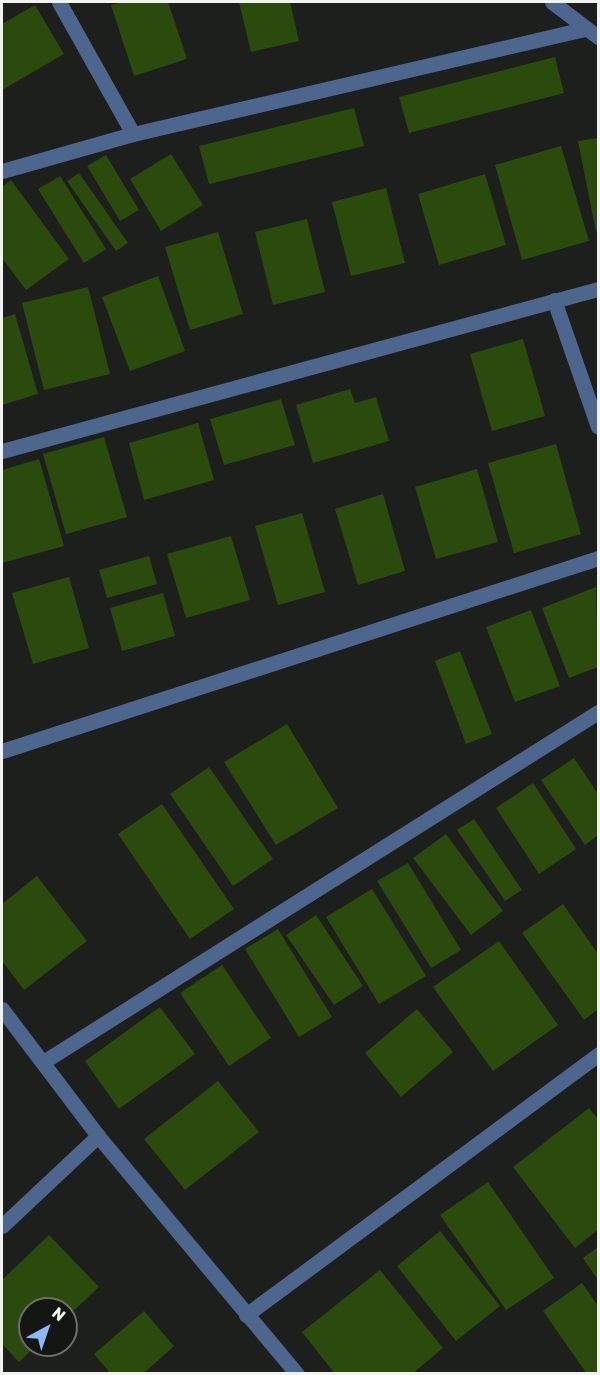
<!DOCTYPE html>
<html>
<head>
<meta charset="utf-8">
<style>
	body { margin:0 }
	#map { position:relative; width:600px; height:1375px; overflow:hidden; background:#1d1f1c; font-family:Rubik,sans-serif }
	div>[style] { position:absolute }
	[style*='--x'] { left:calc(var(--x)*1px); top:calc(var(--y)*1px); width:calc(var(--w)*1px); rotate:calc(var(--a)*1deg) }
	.building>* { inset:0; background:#2a4b0c }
	.minor>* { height:15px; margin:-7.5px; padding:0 7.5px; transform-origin:7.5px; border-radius:7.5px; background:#4c668e }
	span { translate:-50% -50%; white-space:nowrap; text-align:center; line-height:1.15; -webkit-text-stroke:4.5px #141613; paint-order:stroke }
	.frame { position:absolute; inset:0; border:3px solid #f1f3f1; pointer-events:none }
	.north { position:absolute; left:18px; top:1297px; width:60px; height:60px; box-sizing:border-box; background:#141613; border:2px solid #6c6e6c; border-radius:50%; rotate:40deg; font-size:16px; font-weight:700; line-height:24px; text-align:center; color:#f1f3f1 }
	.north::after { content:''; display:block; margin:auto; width:21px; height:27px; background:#8db9fc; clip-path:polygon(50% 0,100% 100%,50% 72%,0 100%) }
</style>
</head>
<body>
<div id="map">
	<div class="building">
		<div style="clip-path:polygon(122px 2px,168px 2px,187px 59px,134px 76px,111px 5px)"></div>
		<div style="clip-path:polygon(239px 2px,290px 2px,299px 41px,251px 52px)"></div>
		<div style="clip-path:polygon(35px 5px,64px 54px,2px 90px,2px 24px)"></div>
		<div style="clip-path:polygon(555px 57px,564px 93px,409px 133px,399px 97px)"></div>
		<div style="clip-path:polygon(354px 108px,364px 146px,209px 184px,199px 146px)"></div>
		<div style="clip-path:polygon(598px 138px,598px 231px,596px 232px,578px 141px)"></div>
		<div style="clip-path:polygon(561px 146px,589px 241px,522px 260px,495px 165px)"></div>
		<div style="clip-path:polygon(171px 154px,203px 205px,161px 231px,130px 179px)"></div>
		<div style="clip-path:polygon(106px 155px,139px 210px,120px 221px,87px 166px)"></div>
		<div style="clip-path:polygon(79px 173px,128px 243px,116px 251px,67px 181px)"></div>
		<div style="clip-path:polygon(485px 174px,506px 245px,439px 265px,418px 194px)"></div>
		<div style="clip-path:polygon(60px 176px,106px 249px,84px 263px,38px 189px)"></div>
		<div style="clip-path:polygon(11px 180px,69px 259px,26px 290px,2px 258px,2px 187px)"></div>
		<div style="clip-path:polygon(386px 188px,405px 263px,351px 276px,332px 202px)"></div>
		<div style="clip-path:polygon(307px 219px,325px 292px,273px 305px,255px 232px)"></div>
		<div style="clip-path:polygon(218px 232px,243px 314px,190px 330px,165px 247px)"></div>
		<div style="clip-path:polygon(158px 276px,185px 351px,130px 371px,102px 297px)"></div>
		<div style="clip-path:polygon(88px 287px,110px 374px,44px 390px,22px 303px)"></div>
		<div style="clip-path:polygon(15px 314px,38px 394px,2px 405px,2px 318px)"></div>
		<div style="clip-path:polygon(523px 339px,545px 416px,492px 431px,470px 354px)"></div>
		<div style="clip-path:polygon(350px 389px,355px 403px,376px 397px,389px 441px,313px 463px,296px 405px)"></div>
		<div style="clip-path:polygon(281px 399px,295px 445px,224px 465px,210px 419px)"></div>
		<div style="clip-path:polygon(198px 423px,214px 480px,144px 500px,129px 443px)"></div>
		<div style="clip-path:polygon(104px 437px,127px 517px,66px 534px,43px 454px)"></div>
		<div style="clip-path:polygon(556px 444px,581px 534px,514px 553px,488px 463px)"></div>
		<div style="clip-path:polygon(39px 459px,64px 546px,2px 563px,2px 470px)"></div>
		<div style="clip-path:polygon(477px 469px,498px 542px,436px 559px,415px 487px)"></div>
		<div style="clip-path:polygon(383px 494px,405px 571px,358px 585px,335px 509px)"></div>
		<div style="clip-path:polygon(302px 513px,325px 592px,278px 605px,255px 526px)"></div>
		<div style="clip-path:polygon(231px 536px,250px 600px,186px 618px,167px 554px)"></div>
		<div style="clip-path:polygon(149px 556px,157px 584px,107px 598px,99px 570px)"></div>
		<div style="clip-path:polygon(69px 577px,89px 648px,33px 664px,12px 593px)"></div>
		<div style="clip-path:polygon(596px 587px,598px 667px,569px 678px,542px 608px)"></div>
		<div style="clip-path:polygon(163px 593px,175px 636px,122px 651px,110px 608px)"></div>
		<div style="clip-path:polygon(531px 610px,560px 686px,515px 702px,486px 627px)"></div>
		<div style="clip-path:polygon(460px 651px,492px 734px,466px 744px,435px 661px)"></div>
		<div style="clip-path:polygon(287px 724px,338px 808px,276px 845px,224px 762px)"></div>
		<div style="clip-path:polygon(574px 758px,598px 794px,598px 835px,585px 845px,541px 780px)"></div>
		<div style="clip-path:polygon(209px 767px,273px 859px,233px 886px,170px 794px)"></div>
		<div style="clip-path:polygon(533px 783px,576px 849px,539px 874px,496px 808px)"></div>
		<div style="clip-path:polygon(162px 804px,234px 909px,190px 939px,118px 834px)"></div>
		<div style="clip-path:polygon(474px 819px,522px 890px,505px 901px,457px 830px)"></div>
		<div style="clip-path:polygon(446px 834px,503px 911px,471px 935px,413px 858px)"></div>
		<div style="clip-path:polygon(408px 863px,461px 950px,431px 968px,377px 881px)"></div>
		<div style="clip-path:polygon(37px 876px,87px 941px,24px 990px,2px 961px,2px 904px)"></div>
		<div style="clip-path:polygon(372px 889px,426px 976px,379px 1004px,326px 917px)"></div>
		<div style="clip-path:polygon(563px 904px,598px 954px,598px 1009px,584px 1020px,522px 933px)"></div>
		<div style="clip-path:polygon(316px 915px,363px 986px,334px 1005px,286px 935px)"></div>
		<div style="clip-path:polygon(278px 929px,332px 1017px,299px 1037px,245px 949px)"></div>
		<div style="clip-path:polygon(499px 941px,558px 1025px,493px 1071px,433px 987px)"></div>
		<div style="clip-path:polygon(222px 965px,271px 1038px,229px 1066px,180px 993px)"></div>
		<div style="clip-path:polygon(160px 1007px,195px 1054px,119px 1109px,85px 1061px)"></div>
		<div style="clip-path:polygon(417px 1009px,453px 1052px,401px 1097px,365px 1053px)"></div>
		<div style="clip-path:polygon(218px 1081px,259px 1132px,185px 1190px,144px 1139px)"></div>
		<div style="clip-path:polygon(589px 1108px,598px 1119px,598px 1230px,575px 1248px,513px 1167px)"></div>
		<div style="clip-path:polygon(488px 1182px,554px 1278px,506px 1310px,440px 1215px)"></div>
		<div style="clip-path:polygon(440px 1231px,500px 1306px,456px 1341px,397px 1266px)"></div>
		<div style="clip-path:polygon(49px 1235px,99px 1287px,66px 1318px,66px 1309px,30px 1309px,30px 1345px,37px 1345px,19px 1362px,2px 1344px,2px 1280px)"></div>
		<div style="clip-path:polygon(598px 1247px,598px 1280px,583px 1258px)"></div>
		<div style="clip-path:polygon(380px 1270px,443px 1348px,412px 1374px,335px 1374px,302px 1332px)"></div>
		<div style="clip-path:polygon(582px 1283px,598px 1306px,598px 1374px,587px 1374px,543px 1311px)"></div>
		<div style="clip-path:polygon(144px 1311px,174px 1346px,143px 1374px,111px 1374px,94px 1354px)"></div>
	</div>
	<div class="minor">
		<div style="--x:59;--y:2;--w:151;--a:60.7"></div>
		<div style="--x:552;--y:2;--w:58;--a:37.3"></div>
		<div style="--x:2;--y:171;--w:136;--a:-15.8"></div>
		<div style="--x:133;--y:134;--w:465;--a:-13.1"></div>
		<div style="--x:554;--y:300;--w:134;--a:70.9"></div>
		<div style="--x:2;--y:451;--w:618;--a:-15.21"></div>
		<div style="--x:2;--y:751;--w:626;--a:-17.94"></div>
		<div style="--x:2;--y:1009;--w:159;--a:52.9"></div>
		<div style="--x:98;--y:1136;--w:310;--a:50.1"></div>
		<div style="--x:43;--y:1062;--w:656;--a:-32.24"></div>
		<div style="--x:2;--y:1226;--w:132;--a:-43.2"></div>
		<div style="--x:246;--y:1315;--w:438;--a:-36.5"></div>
	</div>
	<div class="frame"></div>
	<div class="north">N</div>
</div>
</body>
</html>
